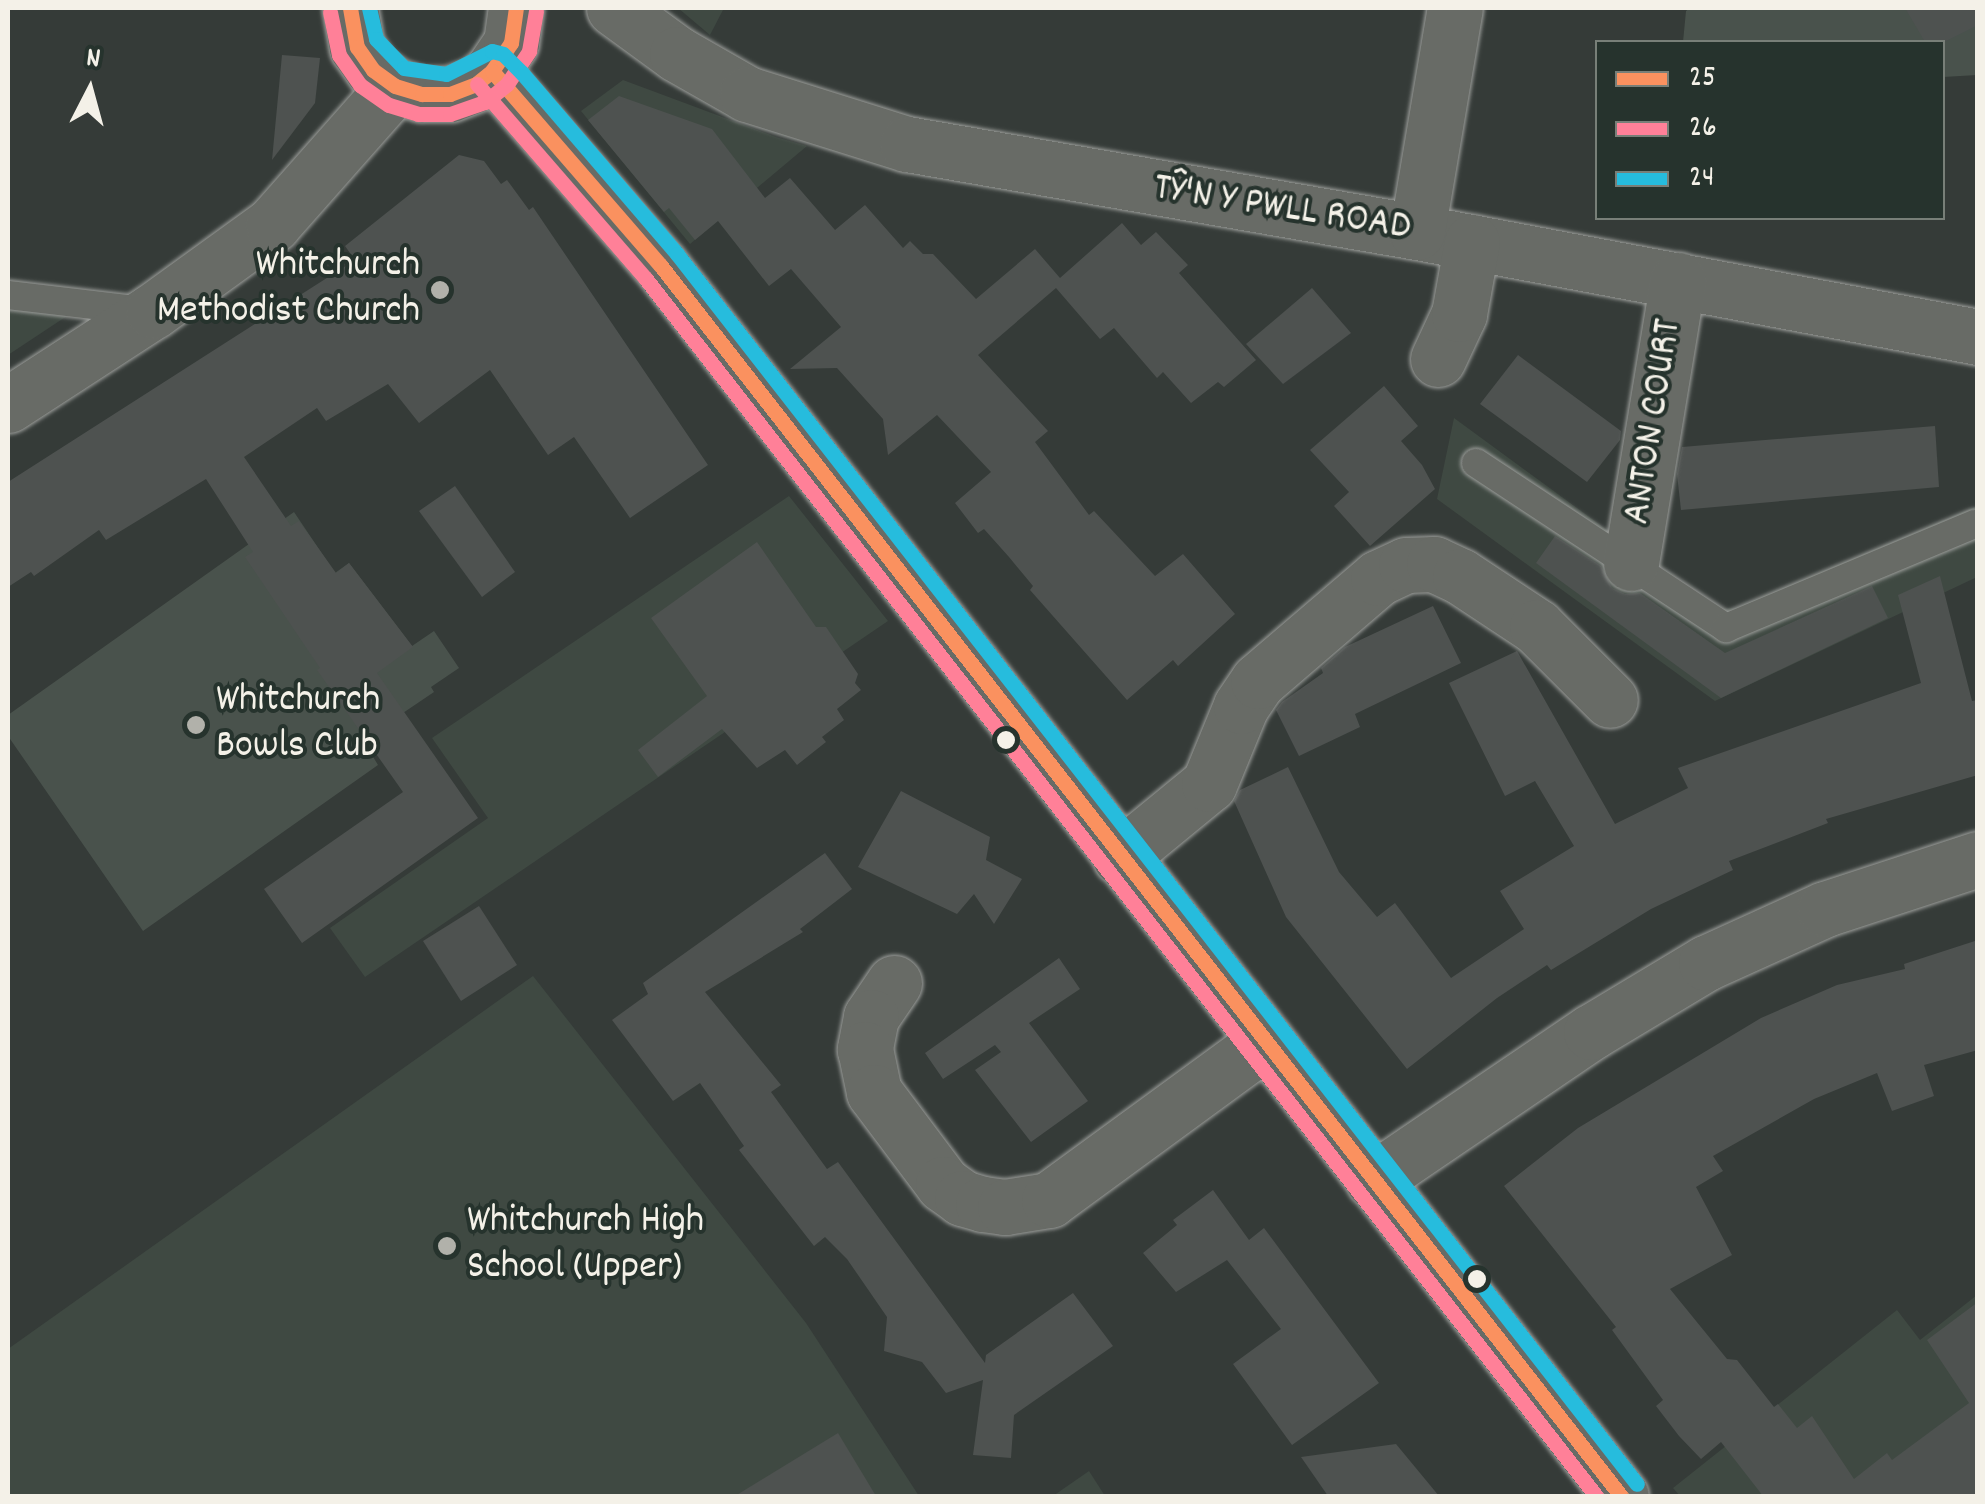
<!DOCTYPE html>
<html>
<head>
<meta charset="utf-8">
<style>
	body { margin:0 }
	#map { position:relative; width:1985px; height:1504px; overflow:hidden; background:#353b38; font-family:Dekko,sans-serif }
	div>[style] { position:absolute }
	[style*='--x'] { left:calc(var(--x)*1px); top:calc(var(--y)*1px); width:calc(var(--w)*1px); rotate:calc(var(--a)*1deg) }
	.built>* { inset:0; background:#3f4942 }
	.green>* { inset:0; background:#49524c }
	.building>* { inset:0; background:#4e5250 }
	.roads { filter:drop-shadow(0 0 2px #9c9e9b) drop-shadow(0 0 2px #9c9e9b) }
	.lane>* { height:28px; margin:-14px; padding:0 14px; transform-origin:14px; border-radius:14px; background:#686b66 }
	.street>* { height:55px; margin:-27.5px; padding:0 27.5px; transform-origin:27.5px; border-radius:27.5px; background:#686b66 }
	.secondary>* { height:55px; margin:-27.5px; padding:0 27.5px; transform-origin:27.5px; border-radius:27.5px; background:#686b66 }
	.primary>* { height:55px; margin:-27.5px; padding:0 27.5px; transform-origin:27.5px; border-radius:27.5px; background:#686b66 }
	.bus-1>* { height:15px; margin:-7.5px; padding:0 7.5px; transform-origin:7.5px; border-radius:7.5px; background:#fa915f }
	.bus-2>* { height:15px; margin:-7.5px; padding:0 7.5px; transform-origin:7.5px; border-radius:7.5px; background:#ff8098 }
	.bus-3>* { height:15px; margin:-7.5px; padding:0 7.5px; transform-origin:7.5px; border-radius:7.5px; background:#26bcdd }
	.dots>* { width:28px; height:28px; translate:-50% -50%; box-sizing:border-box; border:5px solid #26332d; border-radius:50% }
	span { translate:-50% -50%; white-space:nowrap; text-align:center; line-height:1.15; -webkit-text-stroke:8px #26332d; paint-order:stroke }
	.street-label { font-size:40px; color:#f4f1e8 }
	.poi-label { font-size:40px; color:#f4f1e8 }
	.right { translate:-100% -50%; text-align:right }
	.left { translate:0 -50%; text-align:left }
	.frame { position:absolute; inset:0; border:10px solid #f4f1e8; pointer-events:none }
	.legend { position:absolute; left:1595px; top:40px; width:350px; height:180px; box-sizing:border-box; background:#26332d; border:2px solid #787f78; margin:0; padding:12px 18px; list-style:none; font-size:30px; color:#f4f1e8 }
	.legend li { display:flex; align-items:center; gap:20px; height:50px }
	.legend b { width:50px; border:2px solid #787f78 }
	.north { position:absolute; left:40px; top:40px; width:100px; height:100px; -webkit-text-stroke:8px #26332d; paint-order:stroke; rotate:6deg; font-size:28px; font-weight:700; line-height:40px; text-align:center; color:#f4f1e8 }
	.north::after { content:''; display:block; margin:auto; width:35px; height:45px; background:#f4f1e8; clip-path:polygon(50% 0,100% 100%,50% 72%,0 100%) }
</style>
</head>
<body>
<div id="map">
	<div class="built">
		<div style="clip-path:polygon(678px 8px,724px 8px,710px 35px)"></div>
		<div style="clip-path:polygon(623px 80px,776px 137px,807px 146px,690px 244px,581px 111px)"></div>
		<div style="clip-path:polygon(8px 304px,73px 312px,8px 355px)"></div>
		<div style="clip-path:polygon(1454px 418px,1715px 609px,1736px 608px,1977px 506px,1977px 577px,1715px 701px,1437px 499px)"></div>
		<div style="clip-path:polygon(789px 496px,888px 621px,365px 977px,330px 928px,488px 818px,432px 738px)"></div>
		<div style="clip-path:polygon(533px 976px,806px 1323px,919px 1496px,8px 1496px,8px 1349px)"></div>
		<div style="clip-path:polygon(1977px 1295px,1977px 1496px,1680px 1496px,1673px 1488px,1897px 1310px,1920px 1340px)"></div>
		<div style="clip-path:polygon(1089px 1471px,1105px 1496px,1053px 1496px)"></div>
	</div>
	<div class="green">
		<div style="clip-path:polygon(1690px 8px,1977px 8px,1977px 75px,1943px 77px,1942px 42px,1683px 42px,1686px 11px)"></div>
		<div style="clip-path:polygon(294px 512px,335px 573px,349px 563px,412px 646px,434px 631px,459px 668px,431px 687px,434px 692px,363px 740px,378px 765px,143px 931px,8px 736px,8px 715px)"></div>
	</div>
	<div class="building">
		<div style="clip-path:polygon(1905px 8px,1978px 8px,1978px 25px,1944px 42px,1925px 42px)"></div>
		<div style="clip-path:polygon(282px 55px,320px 58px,315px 103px,272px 160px)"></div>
		<div style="clip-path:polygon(619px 96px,712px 129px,765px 198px,790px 178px,835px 230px,865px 205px,903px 248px,910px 241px,923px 254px,933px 254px,976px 299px,1035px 249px,1060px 278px,1122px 223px,1141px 245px,1156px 232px,1188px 265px,1179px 273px,1256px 360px,1224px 387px,1218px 382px,1191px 403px,1163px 372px,1157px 378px,1114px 328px,1100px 339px,1056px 288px,978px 355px,1048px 431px,1035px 442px,1089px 515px,1094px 511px,1155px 576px,1183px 554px,1235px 614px,1178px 666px,1173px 660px,1127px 700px,1030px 590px,1033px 586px,1009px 557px,984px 529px,978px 533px,955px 503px,991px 472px,937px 415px,888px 455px,883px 419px,837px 368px,790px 369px,841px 327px,791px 269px,769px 286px,718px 221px,695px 240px,669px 208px,664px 212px,588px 120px)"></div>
		<div style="clip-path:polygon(459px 155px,484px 161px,501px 184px,507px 180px,529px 210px,533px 207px,708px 465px,630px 518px,574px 437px,548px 455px,490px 370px,419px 423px,388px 384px,326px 421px,317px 408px,244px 457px,291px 526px,299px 521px,336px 573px,349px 563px,413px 647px,377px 673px,478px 818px,302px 943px,264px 889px,403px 792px,317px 670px,320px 668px,245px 557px,253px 552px,206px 479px,106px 540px,99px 530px,34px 576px,31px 572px,8px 587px,8px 482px,355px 260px,345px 246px)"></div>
		<div style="clip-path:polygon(1312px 288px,1351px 333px,1283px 384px,1246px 344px)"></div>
		<div style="clip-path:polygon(1518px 355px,1621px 431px,1620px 440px,1587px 482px,1480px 404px)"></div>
		<div style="clip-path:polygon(1384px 386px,1418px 426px,1401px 441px,1422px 465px,1435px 489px,1370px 546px,1334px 506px,1349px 492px,1310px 450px)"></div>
		<div style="clip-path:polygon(1935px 426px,1939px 487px,1681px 510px,1677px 474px,1682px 447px)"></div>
		<div style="clip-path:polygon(455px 486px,515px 572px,482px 597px,419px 511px)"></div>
		<div style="clip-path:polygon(1555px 536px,1601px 566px,1612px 588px,1625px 594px,1640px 593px,1725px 653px,1872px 586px,1888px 618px,1721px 698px,1536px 563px)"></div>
		<div style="clip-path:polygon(757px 542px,816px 627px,826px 627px,858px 674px,855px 683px,861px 690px,837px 709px,844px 720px,822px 737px,826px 742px,797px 765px,785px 750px,757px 768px,722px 729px,658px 777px,638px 750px,707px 696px,651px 618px)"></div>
		<div style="clip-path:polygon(1940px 576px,1972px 701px,1978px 700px,1978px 775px,1826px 819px,1828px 823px,1729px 861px,1733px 870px,1651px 909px,1551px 970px,1547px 965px,1497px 998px,1407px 1069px,1286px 917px,1234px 801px,1240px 790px,1288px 767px,1339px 872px,1377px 917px,1395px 903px,1451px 978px,1524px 929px,1500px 891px,1574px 846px,1535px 781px,1505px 796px,1449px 683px,1517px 651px,1615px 824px,1688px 788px,1678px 768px,1921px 683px,1898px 595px)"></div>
		<div style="clip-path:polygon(1433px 606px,1461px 663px,1355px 714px,1360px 727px,1299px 756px,1276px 710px,1282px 702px,1323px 673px,1321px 668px,1345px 647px)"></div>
		<div style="clip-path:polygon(901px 791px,990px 837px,986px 860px,1022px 879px,994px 924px,974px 894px,957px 914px,858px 867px)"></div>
		<div style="clip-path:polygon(825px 853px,852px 889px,800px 929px,803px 932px,705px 992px,781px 1085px,771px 1092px,827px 1169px,838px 1162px,985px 1363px,986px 1355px,1073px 1293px,1113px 1346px,1014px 1415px,1011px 1458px,973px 1455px,983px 1380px,946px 1393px,922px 1362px,884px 1351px,887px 1317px,847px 1259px,825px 1237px,814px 1246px,739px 1150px,744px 1146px,700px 1083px,673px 1101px,612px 1020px,648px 994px,643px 983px)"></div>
		<div style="clip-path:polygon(479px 906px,517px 965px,461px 1001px,423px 941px)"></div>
		<div style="clip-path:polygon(1978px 940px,1978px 1050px,1924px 1065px,1934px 1096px,1892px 1111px,1877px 1073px,1814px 1099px,1713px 1156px,1723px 1171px,1696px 1187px,1732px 1255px,1670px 1289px,1727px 1359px,1737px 1360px,1774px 1407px,1778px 1404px,1797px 1428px,1812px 1416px,1854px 1479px,1887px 1453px,1892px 1460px,1969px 1403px,1927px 1340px,1978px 1302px,1978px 1496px,1763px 1496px,1721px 1442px,1701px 1459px,1679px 1436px,1656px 1406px,1663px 1400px,1612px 1330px,1616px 1327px,1504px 1186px,1578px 1128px,1761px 1018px,1837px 985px,1905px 969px,1904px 964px)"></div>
		<div style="clip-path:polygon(1059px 958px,1080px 989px,1029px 1023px,1088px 1101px,1031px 1142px,975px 1070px,1001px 1052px,995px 1045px,943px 1079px,925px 1053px)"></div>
		<div style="clip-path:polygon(1213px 1190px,1249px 1240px,1264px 1228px,1379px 1383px,1292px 1445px,1233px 1364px,1281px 1329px,1227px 1260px,1176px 1292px,1143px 1253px,1177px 1225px,1173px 1220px)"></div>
		<div style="clip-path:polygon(838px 1433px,876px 1496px,735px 1496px)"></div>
		<div style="clip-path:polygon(1396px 1444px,1439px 1496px,1328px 1496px,1301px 1457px)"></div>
	</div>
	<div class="roads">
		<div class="lane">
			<div style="--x:8;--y:295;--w:138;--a:6.7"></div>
			<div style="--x:1476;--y:463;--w:300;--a:33.4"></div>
			<div style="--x:1726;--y:628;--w:270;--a:-22.7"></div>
		</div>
		<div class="street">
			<div style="--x:614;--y:8;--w:78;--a:36.1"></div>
			<div style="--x:677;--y:54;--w:81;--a:29.7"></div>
			<div style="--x:747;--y:94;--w:168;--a:17.4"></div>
			<div style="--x:907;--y:144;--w:518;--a:9.79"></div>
			<div style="--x:1417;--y:232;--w:571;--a:10.6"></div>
			<div style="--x:1417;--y:232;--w:227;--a:-80.4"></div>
			<div style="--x:1438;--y:359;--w:50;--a:-65"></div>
			<div style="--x:1459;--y:314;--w:73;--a:-79.8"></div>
			<div style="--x:1631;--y:563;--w:287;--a:-80.6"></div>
			<div style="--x:1120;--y:857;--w:115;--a:-39.4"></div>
			<div style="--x:1209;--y:784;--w:84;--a:-67.7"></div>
			<div style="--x:1241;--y:706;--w:30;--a:-56"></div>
			<div style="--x:1258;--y:681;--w:158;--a:-40.6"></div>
			<div style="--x:1378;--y:578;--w:31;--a:-25"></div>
			<div style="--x:1406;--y:565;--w:28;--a:-2"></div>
			<div style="--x:1434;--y:564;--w:29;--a:25"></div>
			<div style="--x:1460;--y:576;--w:92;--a:33.5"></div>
			<div style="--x:1537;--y:627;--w:103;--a:45"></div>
			<div style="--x:894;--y:983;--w:41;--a:124.1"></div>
			<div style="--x:871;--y:1017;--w:33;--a:101"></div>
			<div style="--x:865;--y:1049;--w:44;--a:78.2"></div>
			<div style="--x:874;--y:1092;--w:115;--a:53.1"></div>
			<div style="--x:943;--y:1184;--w:24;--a:36"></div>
			<div style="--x:962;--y:1198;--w:22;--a:16"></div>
			<div style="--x:983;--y:1204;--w:22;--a:8"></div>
			<div style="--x:1005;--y:1207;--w:45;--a:-9"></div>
			<div style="--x:1049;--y:1200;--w:269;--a:-36.2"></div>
			<div style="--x:1373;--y:1180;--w:263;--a:-34.2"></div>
			<div style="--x:1591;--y:1032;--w:134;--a:-31"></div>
			<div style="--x:1706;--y:963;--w:131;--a:-24.4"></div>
			<div style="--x:1825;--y:909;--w:161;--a:-18.1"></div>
		</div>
		<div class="secondary">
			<div style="--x:492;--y:71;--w:258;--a:49.1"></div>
			<div style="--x:661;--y:266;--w:1560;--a:52.03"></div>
		</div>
		<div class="primary">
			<div style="--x:350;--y:8;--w:40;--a:80"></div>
			<div style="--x:357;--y:47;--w:28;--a:55"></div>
			<div style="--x:373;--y:70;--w:27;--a:36"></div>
			<div style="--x:395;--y:86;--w:28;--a:17"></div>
			<div style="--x:422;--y:94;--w:28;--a:0"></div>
			<div style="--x:450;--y:94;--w:28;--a:-21"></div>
			<div style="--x:476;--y:84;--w:21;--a:-39"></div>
			<div style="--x:492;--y:71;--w:34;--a:-56"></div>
			<div style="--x:511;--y:43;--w:35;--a:-82"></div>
			<div style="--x:8;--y:405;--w:173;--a:-33"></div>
			<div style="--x:153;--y:311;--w:148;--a:-35.9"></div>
			<div style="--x:273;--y:224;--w:184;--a:-48.5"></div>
		</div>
	</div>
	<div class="bus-1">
		<div style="--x:350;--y:8;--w:40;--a:80"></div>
		<div style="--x:357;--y:47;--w:28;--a:55"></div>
		<div style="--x:373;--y:70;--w:27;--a:36"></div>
		<div style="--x:395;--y:86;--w:28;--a:17"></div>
		<div style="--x:422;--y:94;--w:28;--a:0"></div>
		<div style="--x:450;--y:94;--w:28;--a:-21"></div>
		<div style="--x:476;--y:84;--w:21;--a:-39"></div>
		<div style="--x:492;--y:71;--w:34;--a:-56"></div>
		<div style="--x:511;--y:43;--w:35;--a:-82"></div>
		<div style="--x:492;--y:71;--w:258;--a:49.1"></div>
		<div style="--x:661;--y:266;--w:1560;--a:52.03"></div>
	</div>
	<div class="bus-2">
		<div style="--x:330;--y:12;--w:44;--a:78.2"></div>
		<div style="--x:339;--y:55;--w:37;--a:55"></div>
		<div style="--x:360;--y:85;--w:35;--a:35"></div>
		<div style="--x:389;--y:105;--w:30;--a:17"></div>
		<div style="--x:418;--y:114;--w:32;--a:0"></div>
		<div style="--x:450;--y:114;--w:37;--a:-19"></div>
		<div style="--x:485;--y:102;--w:28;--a:-39"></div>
		<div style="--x:507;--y:84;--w:40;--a:-56"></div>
		<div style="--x:529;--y:51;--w:41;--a:-80.1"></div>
		<div style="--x:477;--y:84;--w:258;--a:49.1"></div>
		<div style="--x:646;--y:279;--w:1544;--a:52.02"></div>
	</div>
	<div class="bus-3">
		<div style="--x:369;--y:8;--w:32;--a:77"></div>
		<div style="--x:376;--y:39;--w:40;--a:46"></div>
		<div style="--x:404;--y:68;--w:42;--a:8.1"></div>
		<div style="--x:446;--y:74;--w:51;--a:-26.6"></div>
		<div style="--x:492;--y:51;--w:11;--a:15"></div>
		<div style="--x:503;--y:54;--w:27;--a:45"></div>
		<div style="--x:522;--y:73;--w:238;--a:49.4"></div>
		<div style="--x:677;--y:254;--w:1560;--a:52.03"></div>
	</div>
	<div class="dots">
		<div style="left:440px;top:290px;background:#b1b1aa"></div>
		<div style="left:196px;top:725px;background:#b1b1aa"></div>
		<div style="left:1006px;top:740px;background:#f4f1e8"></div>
		<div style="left:447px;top:1246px;background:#b1b1aa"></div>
		<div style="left:1477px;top:1279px;background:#f4f1e8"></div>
	</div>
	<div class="street-label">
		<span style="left:1282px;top:210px;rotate:9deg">TŶ'N Y PWLL ROAD</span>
		<span style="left:1655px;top:422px;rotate:-81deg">ANTON COURT</span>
	</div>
	<div class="poi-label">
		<span class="right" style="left:420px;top:290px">Whitchurch<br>Methodist Church</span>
		<span class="left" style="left:216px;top:725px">Whitchurch<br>Bowls Club</span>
		<span class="left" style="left:467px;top:1246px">Whitchurch High<br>School (Upper)</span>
	</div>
	<div class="frame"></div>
	<ul class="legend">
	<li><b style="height:12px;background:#fa915f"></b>25</li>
	<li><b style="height:12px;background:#ff8098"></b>26</li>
	<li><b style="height:12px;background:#26bcdd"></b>24</li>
	</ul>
	<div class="north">N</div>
</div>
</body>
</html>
